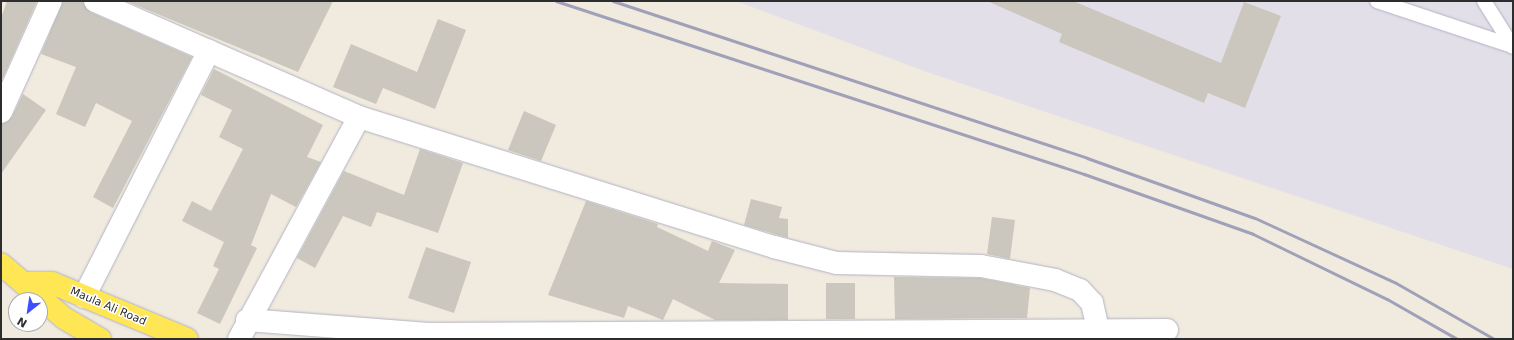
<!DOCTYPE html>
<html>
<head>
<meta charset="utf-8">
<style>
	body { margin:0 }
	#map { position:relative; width:1514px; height:340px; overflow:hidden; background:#f0eadf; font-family:"DejaVu Sans",sans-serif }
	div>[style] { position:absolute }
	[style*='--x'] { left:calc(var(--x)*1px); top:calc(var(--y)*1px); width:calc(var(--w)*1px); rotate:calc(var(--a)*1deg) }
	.industrial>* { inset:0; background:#e2dfe8 }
	.building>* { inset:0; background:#cbc7be }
	.roads { filter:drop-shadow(0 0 1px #b2b3c2) drop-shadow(0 0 1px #b2b3c2) }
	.service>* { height:14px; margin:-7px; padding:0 7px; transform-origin:7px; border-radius:7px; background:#fff }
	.minor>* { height:22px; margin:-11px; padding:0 11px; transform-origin:11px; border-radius:11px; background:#fff }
	.primary>* { height:22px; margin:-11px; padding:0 11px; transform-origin:11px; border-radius:11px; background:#fee655 }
	.rail>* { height:3px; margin:-1.5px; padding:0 1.5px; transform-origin:1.5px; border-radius:1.5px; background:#a0a1b9 }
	span { translate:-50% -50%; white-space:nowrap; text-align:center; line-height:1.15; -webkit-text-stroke:3px #fff; paint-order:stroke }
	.street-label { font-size:11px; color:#2d2d2d }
	.frame { position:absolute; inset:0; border:2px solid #2d2d2d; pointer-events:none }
	.north { position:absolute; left:8px; top:292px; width:40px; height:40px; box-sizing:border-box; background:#fff; border:1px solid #ababab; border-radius:50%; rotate:210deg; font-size:11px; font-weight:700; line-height:16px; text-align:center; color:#2d2d2d }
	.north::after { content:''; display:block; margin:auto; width:14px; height:18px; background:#3c4eff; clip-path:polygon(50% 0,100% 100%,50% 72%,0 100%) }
</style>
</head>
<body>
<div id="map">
	<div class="industrial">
		<div style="clip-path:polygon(736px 1px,1513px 1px,1513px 269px,927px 72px)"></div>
	</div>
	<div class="building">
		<div style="clip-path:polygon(7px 1px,37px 1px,1px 82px,1px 18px)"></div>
		<div style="clip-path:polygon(63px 1px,83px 1px,90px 12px,192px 57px,113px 208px,93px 197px,132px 121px,96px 103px,85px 127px,56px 114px,76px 67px,41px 54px)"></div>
		<div style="clip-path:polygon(126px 1px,333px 1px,298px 72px)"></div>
		<div style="clip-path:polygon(987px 1px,1073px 1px,1221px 63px,1244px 2px,1281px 16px,1245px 108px,1208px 93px,1204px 103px,1059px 42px,1062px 34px)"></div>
		<div style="clip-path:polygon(438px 19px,466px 30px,435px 109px,383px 88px,376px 104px,333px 87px,351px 44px,417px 72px)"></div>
		<div style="clip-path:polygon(214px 69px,323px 125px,307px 157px,321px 162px,296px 207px,271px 194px,251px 245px,257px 248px,220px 324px,197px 313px,219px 269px,213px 266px,224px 242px,182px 221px,192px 201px,211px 211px,243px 149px,219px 137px,232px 110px,201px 95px)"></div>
		<div style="clip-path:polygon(23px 94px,46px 110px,1px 174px,1px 124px,12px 117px)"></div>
		<div style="clip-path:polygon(524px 111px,556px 125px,541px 161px,508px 150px)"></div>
		<div style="clip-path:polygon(420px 149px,463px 163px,438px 233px,377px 212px,371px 227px,343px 216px,315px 268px,297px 258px,344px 171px,404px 195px)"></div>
		<div style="clip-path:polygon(751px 199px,782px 207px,779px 218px,788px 219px,788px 238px,744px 225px)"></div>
		<div style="clip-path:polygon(586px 201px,658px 224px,657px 227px,708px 251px,712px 241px,735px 250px,719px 283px,788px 284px,788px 320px,715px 320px,673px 299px,663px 320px,628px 306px,624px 318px,548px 295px)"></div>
		<div style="clip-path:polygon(992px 217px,1015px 220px,1010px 259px,987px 254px)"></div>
		<div style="clip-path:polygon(426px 247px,471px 262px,454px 313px,408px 298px)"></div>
		<div style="clip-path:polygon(894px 277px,980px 278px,1030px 288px,1027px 318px,895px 319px)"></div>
		<div style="clip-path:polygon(826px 283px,855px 283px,855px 319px,826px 319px)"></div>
	</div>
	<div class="roads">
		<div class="service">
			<div style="--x:1377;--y:1;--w:142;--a:18.4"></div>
			<div style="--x:1484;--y:1;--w:54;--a:57.8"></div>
		</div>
		<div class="minor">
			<div style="--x:95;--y:1;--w:288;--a:23.7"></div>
			<div style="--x:359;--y:117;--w:435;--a:17.4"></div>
			<div style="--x:774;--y:247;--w:65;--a:14.3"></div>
			<div style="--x:837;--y:263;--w:144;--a:1.2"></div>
			<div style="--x:981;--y:266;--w:75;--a:10.7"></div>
			<div style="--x:1055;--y:280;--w:27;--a:22"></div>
			<div style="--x:1080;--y:290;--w:18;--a:47"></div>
			<div style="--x:1092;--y:303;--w:37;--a:77"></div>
			<div style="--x:1;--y:112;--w:122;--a:-65.8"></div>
			<div style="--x:84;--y:297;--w:276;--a:-63.1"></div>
			<div style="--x:247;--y:320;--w:182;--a:4.4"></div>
			<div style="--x:428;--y:334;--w:739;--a:-0.31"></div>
			<div style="--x:239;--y:339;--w:252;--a:-61.6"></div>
		</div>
		<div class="primary">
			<div style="--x:1;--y:264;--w:83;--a:40.6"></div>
			<div style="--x:64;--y:318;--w:42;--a:30.3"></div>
			<div style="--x:27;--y:283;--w:25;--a:0"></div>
			<div style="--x:52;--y:283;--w:146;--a:22.5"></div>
		</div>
	</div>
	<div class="rail">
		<div style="--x:556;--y:1;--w:556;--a:18.14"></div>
		<div style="--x:1084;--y:174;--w:179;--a:19.5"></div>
		<div style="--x:1253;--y:234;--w:149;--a:25.9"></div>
		<div style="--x:1387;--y:299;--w:81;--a:29.7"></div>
		<div style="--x:613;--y:1;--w:499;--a:18.3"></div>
		<div style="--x:1087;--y:158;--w:178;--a:19.7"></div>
		<div style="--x:1255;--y:218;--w:155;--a:24.7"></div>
		<div style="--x:1396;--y:283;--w:113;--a:29.7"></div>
	</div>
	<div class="street-label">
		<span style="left:108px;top:307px;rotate:23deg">Maula Ali Road</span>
	</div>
	<div class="frame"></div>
	<div class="north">N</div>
</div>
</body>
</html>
